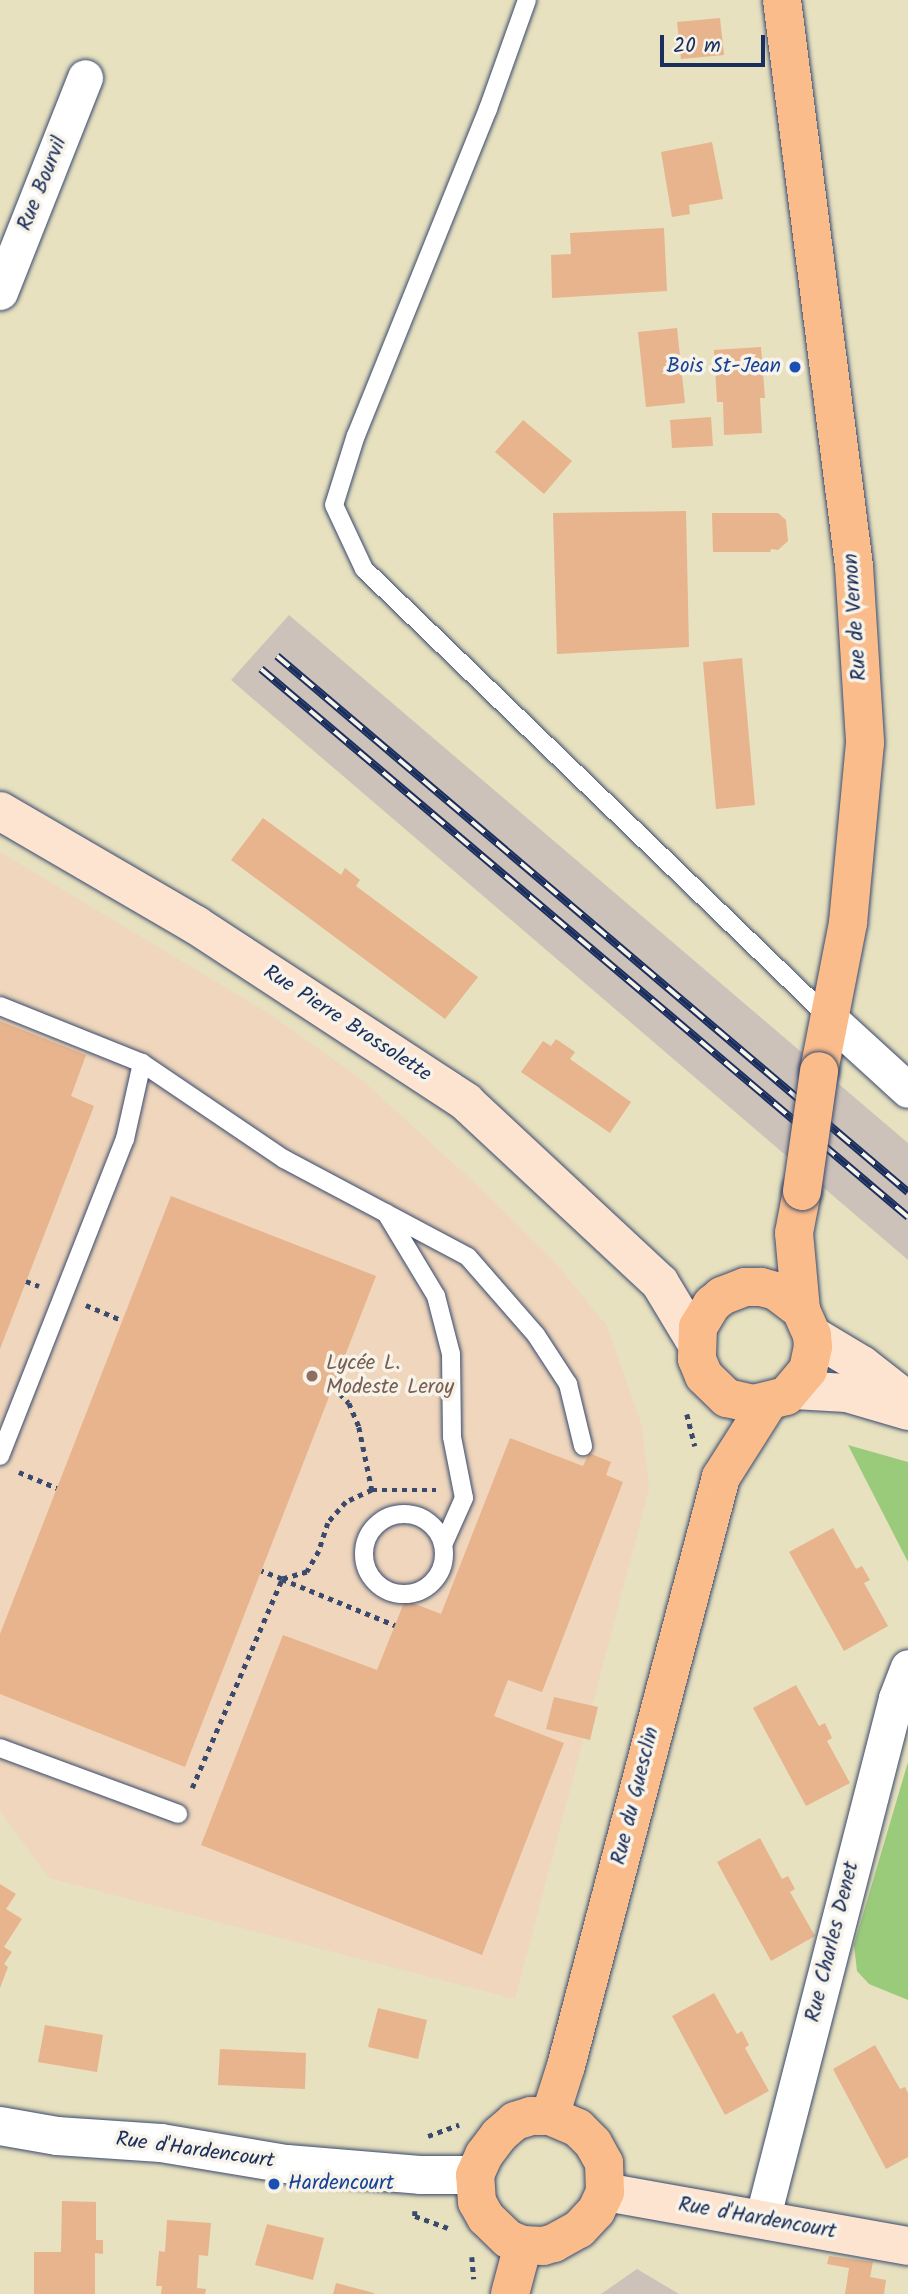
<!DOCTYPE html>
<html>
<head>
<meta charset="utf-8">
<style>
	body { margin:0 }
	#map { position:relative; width:908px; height:2294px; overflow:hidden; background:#e7e1bf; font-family:Kalam,sans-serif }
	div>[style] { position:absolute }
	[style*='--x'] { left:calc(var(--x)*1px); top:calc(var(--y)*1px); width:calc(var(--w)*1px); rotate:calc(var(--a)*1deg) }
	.built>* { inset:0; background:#efd6bc }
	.industrial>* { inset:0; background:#cdc2b9 }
	.green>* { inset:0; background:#9acb7a }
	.building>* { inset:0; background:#e7b48d }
	.path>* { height:4.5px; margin-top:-2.25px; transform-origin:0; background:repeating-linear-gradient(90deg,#3a4a6d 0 5px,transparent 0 10px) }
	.roads { filter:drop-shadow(0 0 2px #3a4a6d) drop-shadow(0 0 2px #3a4a6d) }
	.service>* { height:18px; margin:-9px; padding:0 9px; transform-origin:9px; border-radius:9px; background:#fff }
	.service>.ring { margin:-9px; padding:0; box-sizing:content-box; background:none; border:18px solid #fff; border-radius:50% }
	.minor>* { height:35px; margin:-17.5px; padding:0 17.5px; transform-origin:17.5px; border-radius:17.5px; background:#fff }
	.tertiary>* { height:38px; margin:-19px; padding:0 19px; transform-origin:19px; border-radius:19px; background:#fff }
	.secondary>* { height:38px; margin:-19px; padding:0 19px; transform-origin:19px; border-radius:19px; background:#fde4d1 }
	.primary>* { height:38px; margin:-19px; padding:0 19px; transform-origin:19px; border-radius:19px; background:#fabc8b }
	.rail>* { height:8px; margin-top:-4px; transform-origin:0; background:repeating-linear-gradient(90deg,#f7f3e8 0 16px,#1b2f5e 0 32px); box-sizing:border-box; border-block:2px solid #1b2f5e }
	.bridges { filter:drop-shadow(0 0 2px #3a4a6d) drop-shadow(0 0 2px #3a4a6d) }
	.primary-bridge>* { height:38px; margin:-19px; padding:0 19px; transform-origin:19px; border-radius:19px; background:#fabc8b }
	.dots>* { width:19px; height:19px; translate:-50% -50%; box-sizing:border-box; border:4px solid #f7f3e8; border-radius:50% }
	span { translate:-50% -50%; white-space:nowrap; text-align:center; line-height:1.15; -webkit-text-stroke:7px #f7f3e8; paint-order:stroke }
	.street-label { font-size:21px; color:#1b2f5e }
	.transit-label { font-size:21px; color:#164399 }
	.right { translate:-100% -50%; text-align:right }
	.left { translate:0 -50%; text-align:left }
	.education-label { font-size:21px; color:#785e54 }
	.scale { position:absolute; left:660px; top:35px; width:105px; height:32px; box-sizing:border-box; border:4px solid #1b2f5e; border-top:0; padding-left:9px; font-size:21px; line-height:24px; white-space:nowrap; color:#1b2f5e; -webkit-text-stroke:5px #f7f3e8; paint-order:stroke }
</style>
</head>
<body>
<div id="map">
	<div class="built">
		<div style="clip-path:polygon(0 852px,268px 1013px,361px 1079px,478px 1186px,553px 1260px,607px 1326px,642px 1426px,649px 1489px,515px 1999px,49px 1878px,0 1811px)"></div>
	</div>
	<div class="industrial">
		<div style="clip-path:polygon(289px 615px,908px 1143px,908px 1260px,231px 680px)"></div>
		<div style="clip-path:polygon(637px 2269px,679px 2294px,601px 2294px)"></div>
	</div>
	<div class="green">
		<div style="clip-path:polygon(848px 1445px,908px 1462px,908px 1562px)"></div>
		<div style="clip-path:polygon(908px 1762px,908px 2000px,869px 1984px,857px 1971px,854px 1945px)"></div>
	</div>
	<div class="building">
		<div style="clip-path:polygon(720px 18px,724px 55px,681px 59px,677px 22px)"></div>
		<div style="clip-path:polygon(712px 142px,723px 199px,689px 205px,690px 214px,672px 217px,661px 152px)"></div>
		<div style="clip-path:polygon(664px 228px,667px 291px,552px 298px,551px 255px,571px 254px,570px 233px)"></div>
		<div style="clip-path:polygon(677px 328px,685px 403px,646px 407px,638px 332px)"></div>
		<div style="clip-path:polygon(761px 347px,765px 398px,760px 398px,762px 433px,724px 435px,723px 402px,717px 402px,714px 350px)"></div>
		<div style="clip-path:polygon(711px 417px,713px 446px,672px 448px,670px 420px)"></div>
		<div style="clip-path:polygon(523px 420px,572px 461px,544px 494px,495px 452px)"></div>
		<div style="clip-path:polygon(686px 511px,689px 647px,557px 654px,553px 513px)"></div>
		<div style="clip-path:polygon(712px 513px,778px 513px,786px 520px,788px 541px,778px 550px,771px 549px,770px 552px,713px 552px)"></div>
		<div style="clip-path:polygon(742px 658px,755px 805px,716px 809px,703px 662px)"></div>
		<div style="clip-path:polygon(263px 818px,341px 875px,345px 868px,360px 880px,356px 886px,478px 977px,445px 1019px,231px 860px)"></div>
		<div style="clip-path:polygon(0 1021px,86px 1055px,71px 1096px,94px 1106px,0 1349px)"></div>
		<div style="clip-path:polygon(556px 1039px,575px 1052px,570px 1059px,631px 1102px,610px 1133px,521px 1072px,543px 1041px,551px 1046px)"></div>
		<div style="clip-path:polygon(171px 1196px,376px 1276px,185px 1767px,0 1694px,0 1634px)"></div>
		<div style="clip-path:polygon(510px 1438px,583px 1466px,589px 1453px,611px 1462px,606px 1475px,623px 1482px,542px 1692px,508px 1680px,494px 1716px,564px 1743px,482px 1955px,201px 1845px,283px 1635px,377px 1670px,405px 1600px,441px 1614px)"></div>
		<div style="clip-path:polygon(833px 1528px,856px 1569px,862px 1566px,870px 1580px,864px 1583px,888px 1626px,844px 1651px,789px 1552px)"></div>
		<div style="clip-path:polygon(796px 1685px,819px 1726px,825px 1723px,832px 1738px,827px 1741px,850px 1783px,806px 1806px,753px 1708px)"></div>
		<div style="clip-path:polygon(554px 1697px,598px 1707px,590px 1740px,546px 1729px)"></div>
		<div style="clip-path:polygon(760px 1838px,782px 1879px,788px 1876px,795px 1889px,790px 1892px,815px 1936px,771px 1961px,717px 1862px)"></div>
		<div style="clip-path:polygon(0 1884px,16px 1894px,6px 1909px,22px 1919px,4px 1947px,12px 1952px,4px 1964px,8px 1967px,0 1988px)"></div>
		<div style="clip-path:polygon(714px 1993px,737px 2034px,742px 2031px,749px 2045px,745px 2048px,769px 2091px,725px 2115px,672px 2016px)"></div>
		<div style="clip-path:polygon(378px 2008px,427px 2020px,418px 2059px,368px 2047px)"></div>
		<div style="clip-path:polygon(45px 2025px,103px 2035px,97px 2072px,38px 2062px)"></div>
		<div style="clip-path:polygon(875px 2045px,900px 2089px,905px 2087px,908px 2093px,908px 2157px,886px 2169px,833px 2069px)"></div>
		<div style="clip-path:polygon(220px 2049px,306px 2053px,305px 2089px,218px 2085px)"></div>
		<div style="clip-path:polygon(62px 2201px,96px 2202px,96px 2240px,103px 2240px,103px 2254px,95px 2253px,95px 2294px,34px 2294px,34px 2252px,61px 2252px)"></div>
		<div style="clip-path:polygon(167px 2220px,211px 2223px,208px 2256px,199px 2255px,197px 2288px,206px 2289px,205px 2294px,161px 2294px,162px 2286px,156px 2286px,159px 2251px,165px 2252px)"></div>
		<div style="clip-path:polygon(267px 2224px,324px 2238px,313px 2280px,255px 2265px)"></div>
		<div style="clip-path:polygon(829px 2256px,873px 2262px,870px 2277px,886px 2280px,884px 2294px,845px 2294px,849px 2268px,827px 2264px)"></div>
		<div style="clip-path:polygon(336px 2283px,374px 2293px,374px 2294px,333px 2294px)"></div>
	</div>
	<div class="path">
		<div style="--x:26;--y:1281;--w:14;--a:21"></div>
		<div style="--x:86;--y:1305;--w:39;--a:23"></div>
		<div style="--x:333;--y:1386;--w:23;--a:47"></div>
		<div style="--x:349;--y:1403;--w:26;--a:67"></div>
		<div style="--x:359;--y:1427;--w:64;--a:78.3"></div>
		<div style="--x:372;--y:1490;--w:64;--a:0"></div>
		<div style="--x:687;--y:1414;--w:33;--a:76"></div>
		<div style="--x:19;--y:1472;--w:41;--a:22.8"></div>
		<div style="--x:372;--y:1490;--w:29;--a:155"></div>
		<div style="--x:346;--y:1502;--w:28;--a:131"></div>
		<div style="--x:328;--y:1523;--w:29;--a:108"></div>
		<div style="--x:319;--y:1551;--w:24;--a:120"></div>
		<div style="--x:307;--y:1572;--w:26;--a:164"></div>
		<div style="--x:282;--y:1579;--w:122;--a:22.2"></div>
		<div style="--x:192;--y:1788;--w:228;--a:-66.7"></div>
		<div style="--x:282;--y:1579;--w:22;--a:-159"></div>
		<div style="--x:428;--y:2136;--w:33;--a:-20"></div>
		<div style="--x:415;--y:2211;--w:5;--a:90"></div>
		<div style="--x:415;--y:2216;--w:35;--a:20"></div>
		<div style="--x:472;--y:2257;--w:22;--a:85"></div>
	</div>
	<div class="roads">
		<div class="service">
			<div style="--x:527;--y:0;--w:116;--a:109.7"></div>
			<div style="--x:488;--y:109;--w:352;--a:112"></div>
			<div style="--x:356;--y:435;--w:73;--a:107.4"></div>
			<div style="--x:334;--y:505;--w:71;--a:64.9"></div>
			<div style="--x:364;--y:569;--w:645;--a:43.99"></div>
			<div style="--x:0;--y:1006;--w:153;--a:21.9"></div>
			<div style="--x:142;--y:1063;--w:171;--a:34.1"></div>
			<div style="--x:284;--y:1159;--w:208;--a:28"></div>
			<div style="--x:468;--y:1257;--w:103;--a:48.9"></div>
			<div style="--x:536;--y:1335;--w:59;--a:56.9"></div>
			<div style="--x:568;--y:1384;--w:64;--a:76.4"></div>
			<div style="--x:386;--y:1213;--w:97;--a:58.9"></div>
			<div style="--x:436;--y:1296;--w:60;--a:75.5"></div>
			<div style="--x:451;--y:1354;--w:83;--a:89.3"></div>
			<div style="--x:452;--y:1437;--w:62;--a:78.9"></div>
			<div style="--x:464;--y:1498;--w:51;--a:114.1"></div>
			<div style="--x:0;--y:1456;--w:341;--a:-68.5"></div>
			<div style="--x:125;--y:1139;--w:78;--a:-77.4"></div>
			<div class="ring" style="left:364px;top:1514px;width:62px;height:62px"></div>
			<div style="--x:0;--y:1748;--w:190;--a:20.3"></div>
		</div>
		<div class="minor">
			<div style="--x:0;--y:292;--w:231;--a:-68.4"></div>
			<div style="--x:828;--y:1017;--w:108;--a:42.4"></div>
			<div style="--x:762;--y:2220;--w:539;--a:-75.6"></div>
			<div style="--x:896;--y:1698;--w:33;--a:-69"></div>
		</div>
		<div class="tertiary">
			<div style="--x:0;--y:2126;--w:58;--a:10"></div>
			<div style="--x:57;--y:2136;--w:104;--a:3.9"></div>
			<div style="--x:161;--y:2143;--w:128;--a:9.5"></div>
			<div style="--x:287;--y:2164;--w:133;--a:4.7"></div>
			<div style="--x:420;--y:2175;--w:55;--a:0"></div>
		</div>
		<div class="secondary">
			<div style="--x:0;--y:811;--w:227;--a:30.2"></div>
			<div style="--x:196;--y:925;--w:323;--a:33.2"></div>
			<div style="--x:466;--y:1102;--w:265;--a:43"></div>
			<div style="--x:660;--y:1283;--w:68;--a:58.9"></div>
			<div style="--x:812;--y:1335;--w:58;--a:31"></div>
			<div style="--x:862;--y:1365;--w:58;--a:38"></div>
			<div style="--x:794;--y:1390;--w:53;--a:3.2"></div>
			<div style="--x:847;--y:1393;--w:64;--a:16.4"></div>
			<div style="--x:605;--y:2192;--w:308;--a:10.1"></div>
		</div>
		<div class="primary">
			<div style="--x:782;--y:0;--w:571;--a:82.75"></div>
			<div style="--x:854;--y:566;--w:177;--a:86.4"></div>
			<div style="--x:865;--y:743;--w:181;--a:95.4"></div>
			<div style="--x:848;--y:923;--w:151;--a:101.1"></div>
			<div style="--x:801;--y:1310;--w:31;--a:-143"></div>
			<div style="--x:776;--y:1291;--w:16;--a:-165"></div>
			<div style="--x:761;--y:1287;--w:16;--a:180"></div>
			<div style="--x:745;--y:1287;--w:25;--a:159"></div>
			<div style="--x:722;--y:1296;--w:13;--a:141"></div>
			<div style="--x:712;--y:1304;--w:27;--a:121"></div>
			<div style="--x:698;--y:1327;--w:32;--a:92"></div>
			<div style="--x:697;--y:1359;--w:18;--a:68"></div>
			<div style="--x:704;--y:1376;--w:32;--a:44"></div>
			<div style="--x:727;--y:1398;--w:28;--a:13"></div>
			<div style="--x:754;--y:1404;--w:33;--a:-14"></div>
			<div style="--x:786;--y:1396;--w:34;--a:-50"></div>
			<div style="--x:808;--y:1370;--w:24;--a:-78"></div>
			<div style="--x:813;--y:1347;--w:12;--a:-95"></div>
			<div style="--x:812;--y:1335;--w:27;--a:-114"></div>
			<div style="--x:801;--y:1310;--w:77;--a:-95.2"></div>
			<div style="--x:794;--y:1233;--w:43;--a:-79.2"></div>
			<div style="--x:531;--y:2116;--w:19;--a:0"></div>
			<div style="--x:550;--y:2116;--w:30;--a:23"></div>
			<div style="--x:578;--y:2128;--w:21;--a:45"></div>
			<div style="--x:593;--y:2143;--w:23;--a:61"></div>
			<div style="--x:604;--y:2163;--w:29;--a:88"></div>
			<div style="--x:605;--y:2192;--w:21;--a:115"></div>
			<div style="--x:596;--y:2211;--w:25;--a:133"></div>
			<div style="--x:579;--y:2229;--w:29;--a:151"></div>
			<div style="--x:554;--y:2243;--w:11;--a:165"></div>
			<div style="--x:543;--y:2246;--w:20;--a:-177"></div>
			<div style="--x:523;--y:2245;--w:16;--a:-158"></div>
			<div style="--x:508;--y:2239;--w:30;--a:-136"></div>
			<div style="--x:486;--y:2218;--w:18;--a:-119"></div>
			<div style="--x:477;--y:2202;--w:27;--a:-94"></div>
			<div style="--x:475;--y:2175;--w:22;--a:-66"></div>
			<div style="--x:484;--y:2155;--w:25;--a:-53"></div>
			<div style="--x:499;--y:2135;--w:21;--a:-41"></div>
			<div style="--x:515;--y:2121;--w:17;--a:-17"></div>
			<div style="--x:550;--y:2116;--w:52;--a:-72.3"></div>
			<div style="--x:566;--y:2066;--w:609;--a:-75.26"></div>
			<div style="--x:721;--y:1477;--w:88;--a:-57.6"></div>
			<div style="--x:510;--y:2294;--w:51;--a:-75.1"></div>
		</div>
	</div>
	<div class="rail">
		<div style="--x:277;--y:656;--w:828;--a:40.35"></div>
		<div style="--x:261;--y:669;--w:848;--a:40.26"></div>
	</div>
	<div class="bridges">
		<div class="primary-bridge">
			<div style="--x:802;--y:1191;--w:121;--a:-81.9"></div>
		</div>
	</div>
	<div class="dots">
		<div style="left:795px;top:367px;background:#1a4fb4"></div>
		<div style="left:312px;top:1376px;background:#8d6e63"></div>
		<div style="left:274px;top:2184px;background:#1a4fb4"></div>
	</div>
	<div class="street-label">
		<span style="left:43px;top:184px;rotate:-68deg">Rue Bourvil</span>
		<span style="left:856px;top:617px;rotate:-94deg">Rue de Vernon</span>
		<span style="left:347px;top:1024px;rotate:33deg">Rue Pierre Brossolette</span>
		<span style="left:636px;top:1796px;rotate:-76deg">Rue du Guesclin</span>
		<span style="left:833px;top:1942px;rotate:-76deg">Rue Charles Denet</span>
		<span style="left:195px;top:2151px;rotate:8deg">Rue d'Hardencourt</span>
		<span style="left:757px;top:2219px;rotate:10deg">Rue d'Hardencourt</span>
	</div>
	<div class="transit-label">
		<span class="right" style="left:781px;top:367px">Bois St-Jean</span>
		<span class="left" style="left:288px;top:2184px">Hardencourt</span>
	</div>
	<div class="education-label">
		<span class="left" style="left:326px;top:1376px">Lycée L.<br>Modeste Leroy</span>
	</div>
	<div class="scale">20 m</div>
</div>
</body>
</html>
